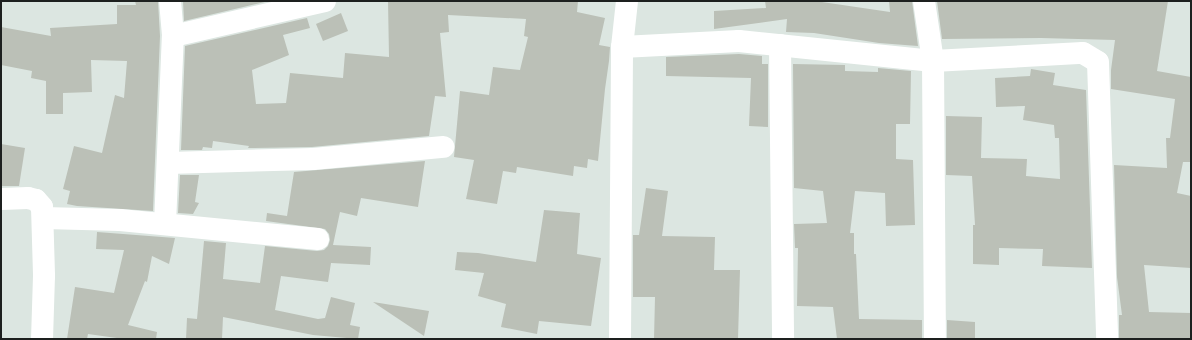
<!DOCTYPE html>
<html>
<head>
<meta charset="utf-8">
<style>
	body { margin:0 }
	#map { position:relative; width:1192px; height:340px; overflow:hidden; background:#dce6e1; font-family:Ubuntu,sans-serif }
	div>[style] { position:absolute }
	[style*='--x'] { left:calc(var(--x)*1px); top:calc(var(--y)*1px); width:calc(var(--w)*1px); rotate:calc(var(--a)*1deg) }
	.building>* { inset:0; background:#bbc0b7 }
	.minor>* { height:22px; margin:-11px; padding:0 11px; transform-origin:11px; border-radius:11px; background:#fff }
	span { translate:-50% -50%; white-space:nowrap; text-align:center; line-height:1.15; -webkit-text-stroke:3px #dce6e1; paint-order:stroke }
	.frame { position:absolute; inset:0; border:2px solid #1d201f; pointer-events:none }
</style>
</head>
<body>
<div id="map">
	<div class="building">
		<div style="clip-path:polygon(135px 1px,158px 1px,160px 36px,153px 211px,77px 206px,67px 204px,70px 191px,63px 189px,74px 146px,102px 153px,115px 95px,124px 98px,127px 61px,91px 60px,92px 92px,63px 93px,63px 114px,46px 114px,46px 81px,31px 78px,32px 71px,1px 65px,1px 27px,51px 36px,50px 28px,117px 24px,117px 5px,136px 5px)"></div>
		<div style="clip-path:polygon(183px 1px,269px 1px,184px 21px)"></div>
		<div style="clip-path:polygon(388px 1px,578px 1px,577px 12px,605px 18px,599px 45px,610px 47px,609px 61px,605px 89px,598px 161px,588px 159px,587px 168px,574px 166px,573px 176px,517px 167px,516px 173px,503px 171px,497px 204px,466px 199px,474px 160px,454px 157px,460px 91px,489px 95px,493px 67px,520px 70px,528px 37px,524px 36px,526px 19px,448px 15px,449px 32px,440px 33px,446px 97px,435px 96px,429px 136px,312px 147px,248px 148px,249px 146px,213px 141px,212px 148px,203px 147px,202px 150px,181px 150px,185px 46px,307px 18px,310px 28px,283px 35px,289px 55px,252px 70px,256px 104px,286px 103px,290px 73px,343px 78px,345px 53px,389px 57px)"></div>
		<div style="clip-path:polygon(765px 1px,822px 2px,890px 12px,889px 1px,912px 1px,918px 46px,879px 43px,814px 33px,786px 32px,787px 19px,714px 29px,714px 11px,766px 8px)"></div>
		<div style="clip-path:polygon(937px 1px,1168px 1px,1157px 71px,1191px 77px,1191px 162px,1183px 162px,1177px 193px,1191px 196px,1191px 268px,1144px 265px,1149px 312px,1191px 313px,1191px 339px,1119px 339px,1119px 315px,1122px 315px,1117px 277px,1114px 165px,1167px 168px,1166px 138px,1170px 138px,1175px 99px,1111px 89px,1111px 70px,1115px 40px,1041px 38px,942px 39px)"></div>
		<div style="clip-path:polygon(341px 13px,348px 31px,323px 41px,316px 24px)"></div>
		<div style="clip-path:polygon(739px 54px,762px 56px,762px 64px,768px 64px,768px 127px,749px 126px,751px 78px,666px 76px,666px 57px)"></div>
		<div style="clip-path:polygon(793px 64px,845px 65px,845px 71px,878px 72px,878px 68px,911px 71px,910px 124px,896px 124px,896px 159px,913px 160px,915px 225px,886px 226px,885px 193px,855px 191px,850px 233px,854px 233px,854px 254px,856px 254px,859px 319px,922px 320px,922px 339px,837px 339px,833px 307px,797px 306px,798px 248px,795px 248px,794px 224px,827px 223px,823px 191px,794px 188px)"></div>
		<div style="clip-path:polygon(1031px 69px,1055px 73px,1053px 85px,1086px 90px,1092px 268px,1042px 266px,1043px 249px,999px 248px,999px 265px,973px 264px,973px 225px,975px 225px,972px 176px,946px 175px,946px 116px,982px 117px,981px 158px,1027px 159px,1026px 176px,1060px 179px,1059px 138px,1055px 138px,1054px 125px,1023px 120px,1025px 106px,996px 107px,995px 78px,1030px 76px)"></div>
		<div style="clip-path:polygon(1px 144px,25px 148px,19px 186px,1px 186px)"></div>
		<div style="clip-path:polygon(425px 161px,418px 207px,361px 198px,357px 216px,340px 212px,333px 245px,371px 247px,370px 265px,331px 263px,328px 282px,281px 276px,275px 310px,318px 319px,325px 318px,331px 297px,355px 303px,350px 325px,360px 327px,358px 339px,313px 335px,223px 317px,222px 339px,186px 339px,187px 318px,197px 319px,204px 241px,226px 243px,223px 279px,260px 283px,265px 246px,317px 251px,324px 250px,328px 246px,330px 240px,329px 234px,325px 229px,266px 221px,267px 213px,287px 216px,294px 172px)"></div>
		<div style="clip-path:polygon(180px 175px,199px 175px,195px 202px,199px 203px,193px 214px,178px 213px)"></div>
		<div style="clip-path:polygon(646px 188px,668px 191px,662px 236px,715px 237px,714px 270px,740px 270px,738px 339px,654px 339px,655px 297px,633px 297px,633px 235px,639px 235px)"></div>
		<div style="clip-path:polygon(544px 210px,580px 213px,577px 254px,601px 258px,591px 326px,539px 321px,537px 334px,501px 327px,506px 304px,478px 296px,484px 273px,455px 270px,457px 252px,478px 253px,536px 262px)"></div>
		<div style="clip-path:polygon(97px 232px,175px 238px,169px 264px,152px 256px,147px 282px,145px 281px,128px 325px,157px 332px,156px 339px,124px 339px,88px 334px,87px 339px,67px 339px,75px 287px,114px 293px,124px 250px,96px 249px)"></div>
		<div style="clip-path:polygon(373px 302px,429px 311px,424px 336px)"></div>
		<div style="clip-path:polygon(947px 320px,975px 322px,975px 339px,947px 339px)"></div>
	</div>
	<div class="minor">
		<div style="--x:170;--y:1;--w:35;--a:85"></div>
		<div style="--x:627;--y:1;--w:46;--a:96.2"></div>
		<div style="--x:622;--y:47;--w:117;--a:-2.9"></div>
		<div style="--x:739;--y:41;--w:195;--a:5.9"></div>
		<div style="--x:933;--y:61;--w:150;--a:-3.1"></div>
		<div style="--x:1083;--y:53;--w:17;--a:31"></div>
		<div style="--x:1098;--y:62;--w:277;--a:88.1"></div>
		<div style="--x:924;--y:1;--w:61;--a:81.5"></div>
		<div style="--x:933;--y:61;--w:278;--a:89.6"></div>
		<div style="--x:780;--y:45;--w:294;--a:89.4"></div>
		<div style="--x:168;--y:163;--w:145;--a:-1.6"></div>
		<div style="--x:313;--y:159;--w:131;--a:-5.3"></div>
		<div style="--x:1;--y:199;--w:27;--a:-2"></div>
		<div style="--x:28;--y:198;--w:8;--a:14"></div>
		<div style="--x:36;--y:200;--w:9;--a:49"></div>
		<div style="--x:42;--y:207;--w:69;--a:88.3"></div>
		<div style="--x:44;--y:276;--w:63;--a:91.8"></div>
		<div style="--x:44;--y:218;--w:76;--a:1.5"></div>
		<div style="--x:120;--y:220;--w:199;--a:5.5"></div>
		<div style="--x:165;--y:224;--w:188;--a:-87.6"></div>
		<div style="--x:173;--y:36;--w:156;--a:-13"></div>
		<div style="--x:620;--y:339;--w:292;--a:-89.6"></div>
	</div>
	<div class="frame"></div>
</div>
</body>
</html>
